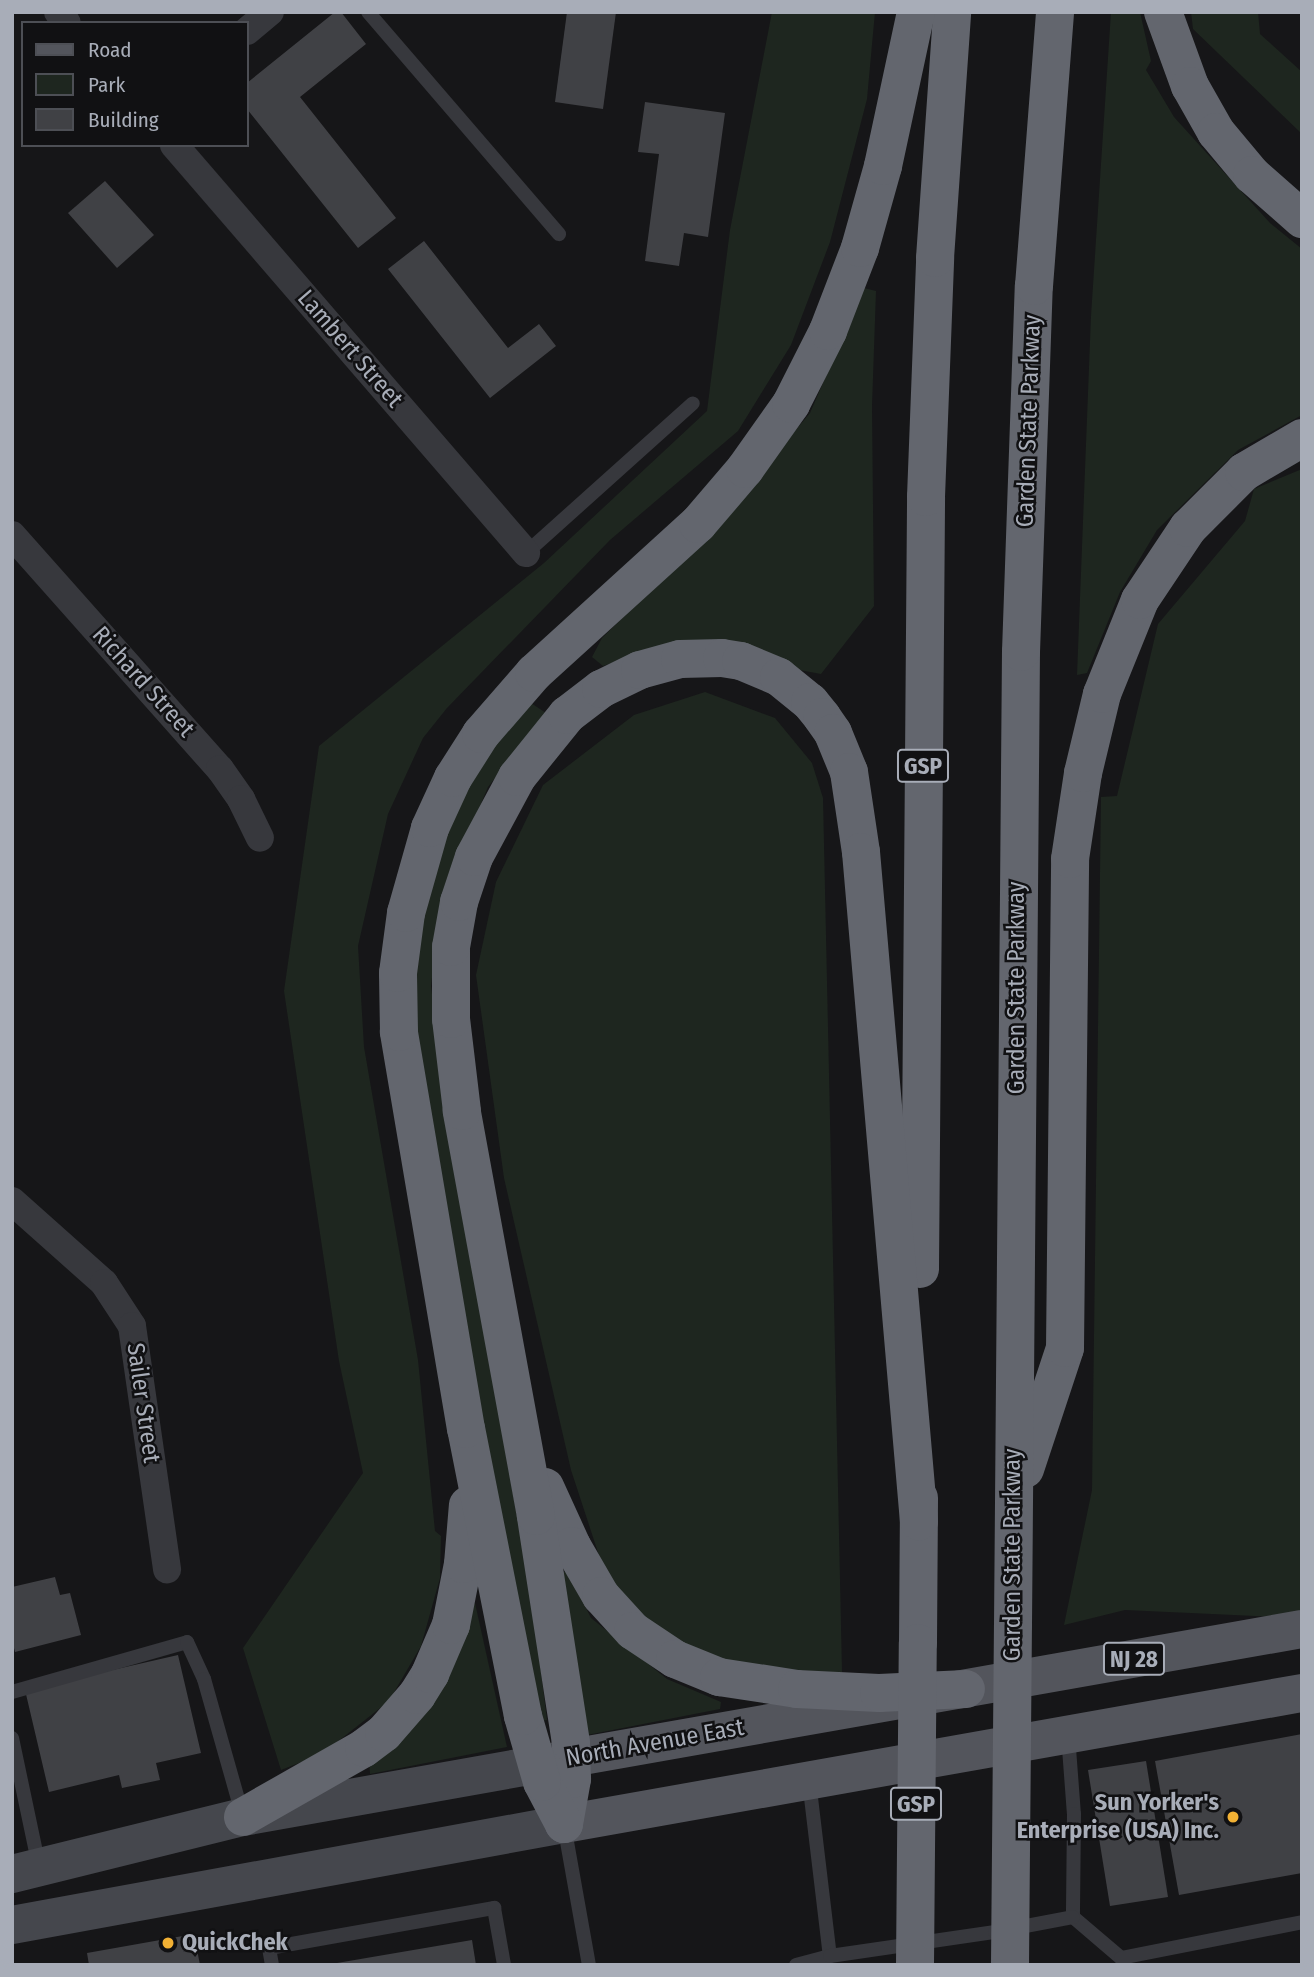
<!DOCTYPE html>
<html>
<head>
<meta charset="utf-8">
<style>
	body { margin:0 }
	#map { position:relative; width:1314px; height:1977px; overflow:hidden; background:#161618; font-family:"Fira Sans Condensed",sans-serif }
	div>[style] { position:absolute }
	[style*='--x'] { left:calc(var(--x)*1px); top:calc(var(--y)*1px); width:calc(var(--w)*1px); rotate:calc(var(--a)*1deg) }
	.green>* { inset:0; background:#1e261f }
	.building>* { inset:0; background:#404145 }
	.lane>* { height:14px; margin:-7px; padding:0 7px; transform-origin:7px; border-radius:7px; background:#37383d }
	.street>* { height:28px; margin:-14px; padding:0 14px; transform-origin:14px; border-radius:14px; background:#37383d }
	.secondary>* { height:38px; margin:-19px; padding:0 19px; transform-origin:19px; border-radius:19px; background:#45474d }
	.primary>* { height:38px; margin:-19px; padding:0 19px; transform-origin:19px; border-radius:19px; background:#53555c }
	.highway>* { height:38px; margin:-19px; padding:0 19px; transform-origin:19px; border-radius:19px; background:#63666e }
	.highway-bridge>* { height:38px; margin:-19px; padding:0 19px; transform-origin:19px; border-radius:19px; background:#63666e }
	.dots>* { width:19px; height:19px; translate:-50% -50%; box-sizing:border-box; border:4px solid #111113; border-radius:50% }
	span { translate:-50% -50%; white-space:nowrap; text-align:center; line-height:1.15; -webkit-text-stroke:5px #111113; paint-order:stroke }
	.shield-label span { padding:2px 5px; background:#111113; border:2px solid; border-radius:5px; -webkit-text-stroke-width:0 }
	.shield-label { font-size:23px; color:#a8adb8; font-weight:700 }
	.street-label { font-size:24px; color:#a8adb8 }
	.poi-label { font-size:24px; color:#a8adb8; font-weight:700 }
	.right { translate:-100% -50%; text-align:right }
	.left { translate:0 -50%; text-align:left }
	.frame { position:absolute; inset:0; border:14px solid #a8adb8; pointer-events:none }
	.legend { position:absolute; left:21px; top:21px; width:228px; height:126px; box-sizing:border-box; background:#111113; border:2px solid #4d4f55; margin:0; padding:9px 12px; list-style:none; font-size:21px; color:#a8adb8 }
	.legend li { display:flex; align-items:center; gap:14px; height:35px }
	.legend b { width:35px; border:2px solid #4d4f55 }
</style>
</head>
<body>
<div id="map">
	<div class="green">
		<div style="clip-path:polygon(772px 12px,875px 12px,867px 99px,830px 242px,791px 345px,738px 431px,610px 540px,447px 708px,423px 738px,388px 814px,358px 946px,364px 1047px,418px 1360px,435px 1531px,441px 1536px,440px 1578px,421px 1646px,389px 1701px,322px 1754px,281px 1770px,243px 1648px,363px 1473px,339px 1361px,284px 991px,319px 746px,544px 563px,707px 411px,730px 230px)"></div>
		<div style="clip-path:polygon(1111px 12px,1140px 12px,1151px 61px,1146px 70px,1174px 117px,1270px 223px,1302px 249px,1302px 415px,1238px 450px,1157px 530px,1120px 592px,1087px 673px,1077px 675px,1091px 316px)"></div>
		<div style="clip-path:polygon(1191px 12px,1258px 12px,1260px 34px,1302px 72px,1302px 134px,1193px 29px)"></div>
		<div style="clip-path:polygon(864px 288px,876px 291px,872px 406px,874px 606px,821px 674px,664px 645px,603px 666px,592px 657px,602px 638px,709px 533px,810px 413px)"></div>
		<div style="clip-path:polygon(1302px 469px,1302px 1618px,1125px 1610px,1064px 1625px,1092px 1490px,1101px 797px,1117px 796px,1158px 624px,1245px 521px,1254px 489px)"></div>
		<div style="clip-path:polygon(705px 692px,775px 718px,812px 763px,823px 798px,842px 1672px,799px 1673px,732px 1665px,674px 1643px,610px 1589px,571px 1470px,504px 1178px,476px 975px,496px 882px,543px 785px,634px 715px)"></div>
		<div style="clip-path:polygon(525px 699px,546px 713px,488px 787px,450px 877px,438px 927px,431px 986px,449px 1131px,533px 1607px,547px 1720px,536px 1722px,409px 1028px,414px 919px,443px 831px,482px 753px)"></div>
		<div style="clip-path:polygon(558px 1572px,568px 1572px,591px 1618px,667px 1679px,721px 1702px,720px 1709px,587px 1735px)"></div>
		<div style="clip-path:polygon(475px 1603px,507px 1747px,370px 1774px,369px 1761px)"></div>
	</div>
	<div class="building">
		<div style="clip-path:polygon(335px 12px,341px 12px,366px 44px,300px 97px,396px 218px,358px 248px,247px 109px,247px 83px)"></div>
		<div style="clip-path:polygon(567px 12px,616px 12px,603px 109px,555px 102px)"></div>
		<div style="clip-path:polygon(645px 102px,725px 113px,708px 237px,684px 233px,679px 266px,645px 261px,659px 154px,638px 152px)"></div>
		<div style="clip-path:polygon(105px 181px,154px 235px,117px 268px,68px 213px)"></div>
		<div style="clip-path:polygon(424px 241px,508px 348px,539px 324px,556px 346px,490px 398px,388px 269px)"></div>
		<div style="clip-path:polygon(55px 1577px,60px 1595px,70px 1593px,81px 1635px,15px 1652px,12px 1640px,12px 1587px)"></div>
		<div style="clip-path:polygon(178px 1655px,201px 1753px,156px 1763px,160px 1780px,122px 1788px,119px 1775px,49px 1792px,25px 1690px)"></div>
		<div style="clip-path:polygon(1302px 1734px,1302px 1873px,1179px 1895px,1155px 1761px)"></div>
		<div style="clip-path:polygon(1146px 1761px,1168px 1897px,1110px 1906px,1088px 1770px)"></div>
		<div style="clip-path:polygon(194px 1934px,200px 1965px,89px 1965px,87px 1953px)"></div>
		<div style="clip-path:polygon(472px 1940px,476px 1965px,337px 1965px,337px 1963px)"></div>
	</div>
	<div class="lane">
		<div style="--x:368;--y:12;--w:293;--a:49.3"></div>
		<div style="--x:526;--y:553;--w:224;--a:-41.9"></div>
		<div style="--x:12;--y:1692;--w:182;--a:-15.9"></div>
		<div style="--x:187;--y:1642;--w:41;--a:65.3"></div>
		<div style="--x:204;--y:1679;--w:139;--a:74.2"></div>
		<div style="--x:1068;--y:1735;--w:79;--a:85.7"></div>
		<div style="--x:1074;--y:1814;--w:103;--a:90.6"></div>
		<div style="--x:1073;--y:1917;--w:63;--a:40.5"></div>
		<div style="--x:1121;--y:1958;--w:185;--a:-11.2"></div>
		<div style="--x:12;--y:1738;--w:131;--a:78.1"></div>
		<div style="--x:809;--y:1781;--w:176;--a:83.2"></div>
		<div style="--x:564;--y:1825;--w:142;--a:79.9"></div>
		<div style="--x:272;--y:1965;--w:17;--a:-100"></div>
		<div style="--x:269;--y:1948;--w:229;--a:-10.1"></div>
		<div style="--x:494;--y:1908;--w:58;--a:80"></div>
		<div style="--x:796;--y:1965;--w:35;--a:-15"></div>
		<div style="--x:830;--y:1956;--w:167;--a:-8.3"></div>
		<div style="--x:995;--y:1932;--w:79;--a:-10.9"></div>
	</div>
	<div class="street">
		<div style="--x:58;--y:12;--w:14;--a:51"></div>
		<div style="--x:247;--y:31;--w:30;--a:-40"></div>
		<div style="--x:174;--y:145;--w:539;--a:49.21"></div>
		<div style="--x:12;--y:535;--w:313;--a:48.4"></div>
		<div style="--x:220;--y:769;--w:37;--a:55"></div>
		<div style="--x:241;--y:799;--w:43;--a:64"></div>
		<div style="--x:12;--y:1201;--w:123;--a:41.7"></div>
		<div style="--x:104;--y:1283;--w:51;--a:56.9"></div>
		<div style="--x:132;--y:1326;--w:246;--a:81.8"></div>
	</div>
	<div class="secondary">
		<div style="--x:12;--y:1874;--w:238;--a:-13.9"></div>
		<div style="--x:243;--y:1817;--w:331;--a:-10.1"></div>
		<div style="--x:12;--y:1925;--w:561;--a:-10.37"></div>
	</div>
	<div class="primary">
		<div style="--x:571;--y:1758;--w:742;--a:-10.01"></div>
		<div style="--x:564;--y:1824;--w:750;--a:-10.07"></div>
	</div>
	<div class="highway">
		<div style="--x:1163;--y:12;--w:79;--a:70"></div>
		<div style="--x:1190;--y:86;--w:53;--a:60.5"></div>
		<div style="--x:1216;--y:132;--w:56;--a:50.1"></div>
		<div style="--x:1252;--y:175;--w:67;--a:41.3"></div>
		<div style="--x:920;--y:1269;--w:772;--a:-89.55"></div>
		<div style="--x:926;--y:497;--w:239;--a:-87.8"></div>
		<div style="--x:935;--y:258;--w:247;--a:-86"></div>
		<div style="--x:1025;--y:1469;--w:127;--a:-71.7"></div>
		<div style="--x:1065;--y:1348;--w:489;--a:-89.4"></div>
		<div style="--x:1070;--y:859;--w:87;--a:-81.4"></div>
		<div style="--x:1083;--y:773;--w:81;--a:-76.5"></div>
		<div style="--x:1102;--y:694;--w:101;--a:-68"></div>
		<div style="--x:1140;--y:600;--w:87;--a:-56.3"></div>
		<div style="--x:1188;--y:528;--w:79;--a:-45"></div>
		<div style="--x:1244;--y:472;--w:67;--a:-30.4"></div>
		<div style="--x:545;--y:1487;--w:65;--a:65.4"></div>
		<div style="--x:572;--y:1546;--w:58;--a:59.9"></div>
		<div style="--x:601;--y:1596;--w:47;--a:47.6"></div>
		<div style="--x:633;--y:1631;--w:50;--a:33.7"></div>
		<div style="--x:675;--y:1659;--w:48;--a:22.2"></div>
		<div style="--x:719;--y:1677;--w:79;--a:8.7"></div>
		<div style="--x:797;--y:1689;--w:82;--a:2.8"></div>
		<div style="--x:879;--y:1693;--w:87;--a:-2.6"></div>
		<div style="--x:1013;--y:1625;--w:973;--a:-89.53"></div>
		<div style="--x:1021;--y:652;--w:366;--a:-88"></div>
		<div style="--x:1034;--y:286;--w:275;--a:-85.6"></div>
		<div style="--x:918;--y:1643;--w:145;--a:-89.6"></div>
		<div style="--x:243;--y:1817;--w:139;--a:-29.7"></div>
		<div style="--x:364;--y:1748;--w:25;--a:-37"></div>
		<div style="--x:384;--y:1733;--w:50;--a:-49"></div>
		<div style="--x:417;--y:1695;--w:25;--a:-58"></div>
		<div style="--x:430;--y:1674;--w:53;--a:-66.8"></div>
		<div style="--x:451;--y:1625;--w:62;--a:-78.9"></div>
		<div style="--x:463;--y:1564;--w:59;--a:-85.2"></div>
		<div style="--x:564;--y:1824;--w:46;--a:-79.9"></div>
		<div style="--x:572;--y:1779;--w:36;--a:-92"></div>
		<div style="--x:571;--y:1743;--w:230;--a:-98.8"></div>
		<div style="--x:536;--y:1516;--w:412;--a:-100.4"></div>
		<div style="--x:462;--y:1111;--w:93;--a:-96.8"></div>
		<div style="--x:451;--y:1019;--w:72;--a:-90"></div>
		<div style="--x:451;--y:947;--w:46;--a:-79.9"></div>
		<div style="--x:459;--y:902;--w:47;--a:-71.6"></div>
		<div style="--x:474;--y:857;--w:91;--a:-61.7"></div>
		<div style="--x:517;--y:777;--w:80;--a:-51.1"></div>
		<div style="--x:567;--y:715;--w:43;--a:-37.4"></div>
		<div style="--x:601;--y:689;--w:43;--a:-26"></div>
		<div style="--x:640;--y:670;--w:41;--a:-15.4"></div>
		<div style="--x:680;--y:659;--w:42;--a:-1.4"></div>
		<div style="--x:722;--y:658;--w:19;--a:9"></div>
		<div style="--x:741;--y:661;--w:41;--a:22.8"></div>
		<div style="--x:779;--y:677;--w:40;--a:39"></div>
		<div style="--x:810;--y:702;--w:19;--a:51"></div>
		<div style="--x:822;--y:717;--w:19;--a:55"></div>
		<div style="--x:833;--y:733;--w:42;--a:67.7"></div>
		<div style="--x:849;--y:772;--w:81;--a:81.5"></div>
		<div style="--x:861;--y:852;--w:672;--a:85.05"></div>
		<div style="--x:564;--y:1824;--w:47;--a:-117.6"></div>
		<div style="--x:542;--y:1782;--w:69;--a:-106.1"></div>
		<div style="--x:523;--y:1716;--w:293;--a:-101.2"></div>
		<div style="--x:466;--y:1429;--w:403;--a:-99.6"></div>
		<div style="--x:399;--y:1032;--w:59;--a:-91"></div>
		<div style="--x:398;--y:973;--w:61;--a:-82.4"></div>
		<div style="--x:406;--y:913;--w:88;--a:-74.2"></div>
		<div style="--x:430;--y:828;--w:55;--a:-65.3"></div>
		<div style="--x:453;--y:778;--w:52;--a:-57.5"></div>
		<div style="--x:481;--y:734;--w:81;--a:-49"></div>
		<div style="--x:534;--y:673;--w:222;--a:-42.3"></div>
		<div style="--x:698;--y:524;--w:72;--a:-49.5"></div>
		<div style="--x:745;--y:469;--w:80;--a:-54.7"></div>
		<div style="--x:791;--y:404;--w:82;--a:-63.1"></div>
		<div style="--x:828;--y:331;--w:89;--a:-68.9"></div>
		<div style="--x:860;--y:248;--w:85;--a:-74.3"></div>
		<div style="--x:883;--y:166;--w:157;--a:-77.9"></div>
	</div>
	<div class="highway-bridge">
		<div style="--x:915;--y:1965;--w:322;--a:-89.5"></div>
		<div style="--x:1010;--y:1965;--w:340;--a:-89.5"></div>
	</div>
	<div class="dots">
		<div style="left:1233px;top:1817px;background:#f2b134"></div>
		<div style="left:168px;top:1943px;background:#f2b134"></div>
	</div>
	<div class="shield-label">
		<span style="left:923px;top:766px">GSP</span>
		<span style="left:1134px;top:1659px">NJ 28</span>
		<span style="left:916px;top:1804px">GSP</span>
	</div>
	<div class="street-label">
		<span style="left:350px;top:349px;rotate:49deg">Lambert Street</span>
		<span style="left:1029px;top:421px;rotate:-88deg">Garden State Parkway</span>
		<span style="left:143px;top:682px;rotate:48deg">Richard Street</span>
		<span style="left:1017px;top:988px;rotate:-90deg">Garden State Parkway</span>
		<span style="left:143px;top:1403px;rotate:82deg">Sailer Street</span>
		<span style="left:1013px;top:1555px;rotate:-90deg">Garden State Parkway</span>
		<span style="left:655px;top:1743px;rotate:-10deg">North Avenue East</span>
	</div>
	<div class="poi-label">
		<span class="right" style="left:1219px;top:1817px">Sun Yorker's<br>Enterprise (USA) Inc.</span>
		<span class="left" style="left:182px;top:1943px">QuickChek</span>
	</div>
	<div class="frame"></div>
	<ul class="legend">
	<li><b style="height:9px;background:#53555c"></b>Road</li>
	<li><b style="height:19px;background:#1e261f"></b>Park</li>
	<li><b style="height:19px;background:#404145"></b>Building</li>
	</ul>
</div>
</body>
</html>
